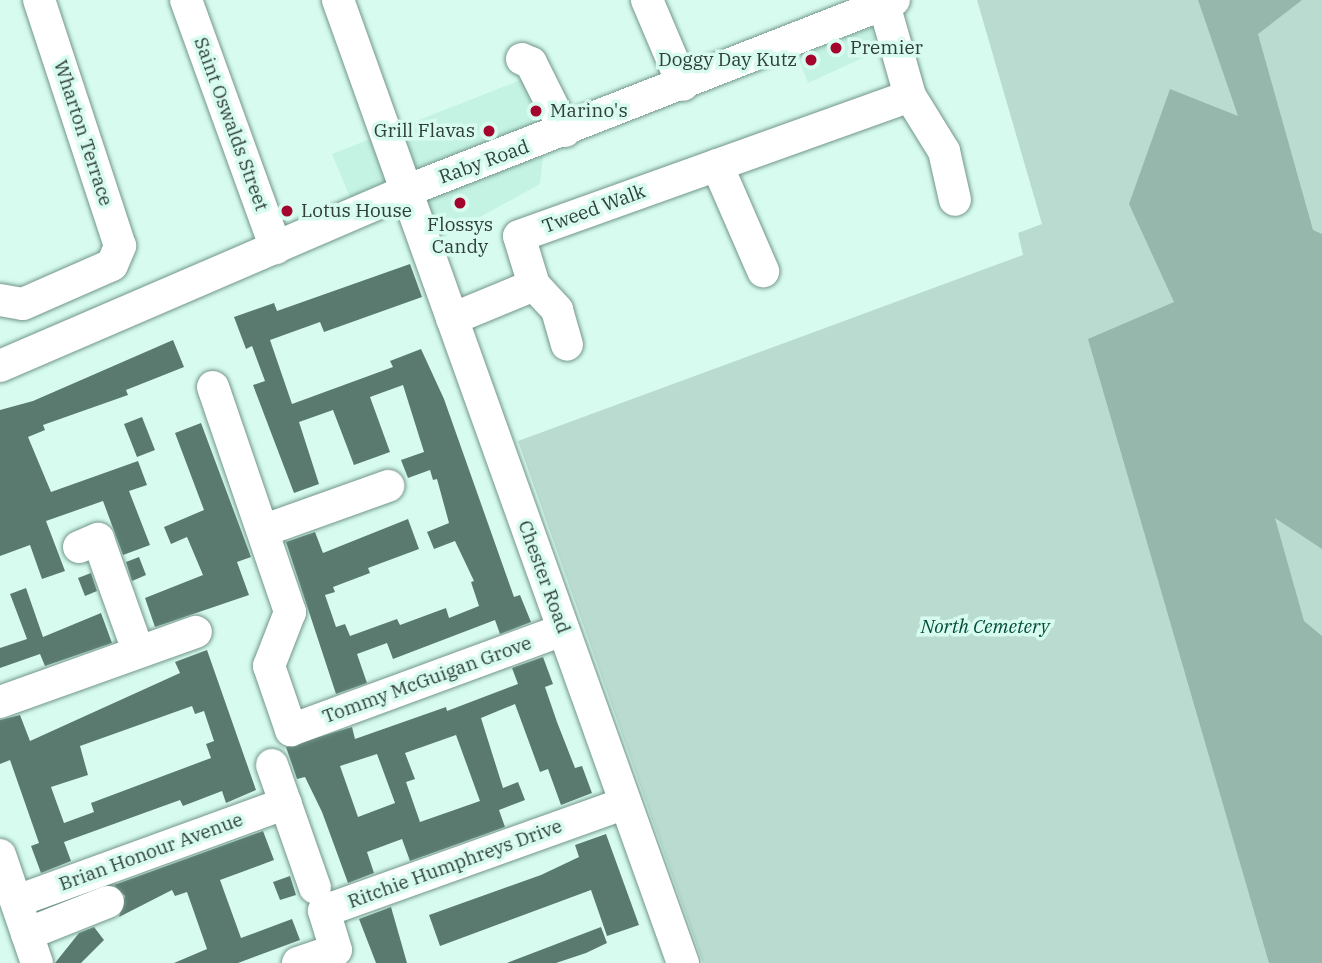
<!DOCTYPE html>
<html>
<head>
<meta charset="utf-8">
<style>
	body { margin:0 }
	#map { position:relative; width:1322px; height:963px; overflow:hidden; background:#d7fcef; font-family:"IBM Plex Serif",serif }
	div>[style] { position:absolute }
	[style*='--x'] { left:calc(var(--x)*1px); top:calc(var(--y)*1px); width:calc(var(--w)*1px); rotate:calc(var(--a)*1deg) }
	.built>* { inset:0; background:#c4f3e3 }
	.green>* { inset:0; background:#badcd0 }
	.forest>* { inset:0; background:#96b8ac }
	.building>* { inset:0; background:#5a7a70 }
	.roads { filter:drop-shadow(0 0 2px #73958a) drop-shadow(0 0 2px #73958a) }
	.minor>* { height:32px; margin:-16px; padding:0 16px; transform-origin:16px; border-radius:16px; background:#fff }
	.dots>* { width:19px; height:19px; translate:-50% -50%; box-sizing:border-box; border:4px solid #d7fcef; border-radius:50% }
	span { translate:-50% -50%; white-space:nowrap; text-align:center; line-height:1.15; -webkit-text-stroke:7px #d7fcef; paint-order:stroke }
	.poi-label { font-size:19px; color:#2f3e39 }
	.left { translate:0 -50%; text-align:left }
	.right { translate:-100% -50%; text-align:right }
	.street-label { font-size:19px; color:#2f3e39 }
	.park-label { font-size:19px; color:#034b3b; font-style:italic }
</style>
</head>
<body>
<div id="map">
	<div class="built">
		<div style="clip-path:polygon(871px 28px,878px 51px,808px 83px,798px 57px)"></div>
		<div style="clip-path:polygon(531px 76px,547px 123px,540px 184px,442px 238px,429px 208px,421px 202px,352px 202px,332px 154px)"></div>
	</div>
	<div class="green">
		<div style="clip-path:polygon(977px 0,1322px 0,1322px 963px,703px 963px,518px 441px,1023px 255px,1018px 233px,1042px 224px)"></div>
	</div>
	<div class="forest">
		<div style="clip-path:polygon(1198px 0,1302px 0,1258px 34px,1313px 230px,1322px 234px,1322px 549px,1275px 518px,1304px 621px,1322px 636px,1322px 963px,1269px 963px,1088px 339px,1174px 302px,1129px 204px,1170px 89px,1238px 116px)"></div>
	</div>
	<div class="building">
		<div style="clip-path:polygon(410px 264px,422px 297px,324px 332px,320px 322px,270px 340px,292px 404px,393px 367px,390px 361px,421px 349px,444px 399px,514px 597px,520px 595px,531px 622px,500px 634px,495px 620px,393px 659px,387px 643px,357px 654px,367px 683px,336px 694px,286px 542px,315px 532px,323px 553px,408px 519px,419px 549px,368px 568px,370px 573px,333px 587px,335px 592px,325px 595px,336px 627px,345px 624px,350px 636px,397px 619px,400px 625px,446px 608px,449px 618px,479px 606px,471px 582px,474px 581px,455px 541px,434px 549px,427px 532px,449px 523px,437px 479px,433px 480px,430px 470px,408px 478px,401px 460px,424px 452px,403px 385px,370px 397px,390px 452px,354px 465px,333px 410px,299px 422px,319px 484px,294px 493px,253px 385px,265px 381px,252px 346px,246px 349px,234px 317px,274px 303px,277px 311px)"></div>
		<div style="clip-path:polygon(173px 340px,184px 367px,126px 390px,128px 395px,43px 425px,45px 430px,28px 437px,51px 492px,138px 461px,147px 485px,129px 491px,150px 545px,123px 555px,103px 501px,46px 521px,65px 571px,42px 579px,30px 545px,0 556px,0 410px,33px 401px)"></div>
		<div style="clip-path:polygon(142px 417px,155px 450px,137px 457px,124px 424px)"></div>
		<div style="clip-path:polygon(201px 423px,251px 557px,237px 562px,249px 595px,155px 627px,145px 598px,203px 575px,187px 537px,171px 544px,164px 527px,204px 510px,175px 433px)"></div>
		<div style="clip-path:polygon(139px 557px,146px 575px,132px 581px,126px 562px)"></div>
		<div style="clip-path:polygon(91px 573px,97px 591px,85px 596px,78px 578px)"></div>
		<div style="clip-path:polygon(26px 588px,43px 637px,101px 613px,112px 643px,45px 666px,40px 654px,0 668px,0 648px,27px 639px,10px 594px)"></div>
		<div style="clip-path:polygon(evenodd,207px 650px,256px 790px,226px 803px,222px 791px,183px 806px,180px 800px,64px 842px,71px 861px,41px 873px,31px 846px,39px 843px,10px 760px,0 764px,0 720px,20px 715px,30px 741px,180px 673px,175px 662px,207px 650px,192px 706px,195px 714px,204px 711px,214px 741px,206px 744px,211px 758px,91px 803px,94px 812px,64px 823px,51px 787px,88px 775px,80px 746px,192px 706px)"></div>
		<div style="clip-path:polygon(evenodd,543px 657px,553px 684px,545px 687px,557px 722px,575px 768px,582px 766px,592px 793px,561px 805px,548px 769px,540px 772px,515px 704px,481px 718px,503px 788px,518px 782px,525px 800px,499px 810px,505px 827px,410px 861px,402px 839px,367px 852px,374px 873px,348px 883px,322px 812px,305px 777px,297px 779px,286px 747px,352px 727px,355px 739px,446px 707px,447px 711px,518px 684px,512px 668px,543px 657px,456px 735px,480px 801px,420px 822px,406px 782px,415px 779px,405px 753px,456px 735px,543px 657px,377px 754px,395px 803px,358px 817px,340px 766px,377px 754px)"></div>
		<div style="clip-path:polygon(263px 831px,274px 860px,220px 880px,241px 938px,292px 919px,300px 940px,238px 963px,174px 963px,207px 949px,187px 892px,175px 896px,172px 890px,119px 917px,125px 896px,114px 885px)"></div>
		<div style="clip-path:polygon(606px 834px,639px 925px,607px 936px,591px 890px,440px 946px,429px 915px,541px 875px,579px 857px,575px 845px)"></div>
		<div style="clip-path:polygon(290px 876px,296px 895px,280px 900px,273px 882px)"></div>
		<div style="clip-path:polygon(391px 907px,407px 963px,376px 963px,359px 919px)"></div>
		<div style="clip-path:polygon(94px 927px,104px 940px,81px 963px,55px 963px,79px 933px)"></div>
		<div style="clip-path:polygon(601px 927px,607px 943px,586px 953px,556px 963px,507px 963px)"></div>
	</div>
	<div class="roads">
		<div class="minor">
			<div style="--x:186;--y:0;--w:264;--a:70.1"></div>
			<div style="--x:338;--y:0;--w:1023;--a:70.29"></div>
			<div style="--x:647;--y:0;--w:92;--a:67"></div>
			<div style="--x:884;--y:4;--w:96;--a:74.2"></div>
			<div style="--x:910;--y:96;--w:65;--a:58.3"></div>
			<div style="--x:944;--y:151;--w:50;--a:77.3"></div>
			<div style="--x:522;--y:59;--w:10;--a:24"></div>
			<div style="--x:531;--y:63;--w:76;--a:63.4"></div>
			<div style="--x:717;--y:165;--w:116;--a:66.5"></div>
			<div style="--x:534;--y:285;--w:34;--a:47"></div>
			<div style="--x:557;--y:310;--w:36;--a:74"></div>
			<div style="--x:0;--y:300;--w:23;--a:10"></div>
			<div style="--x:23;--y:304;--w:97;--a:-23.7"></div>
			<div style="--x:112;--y:265;--w:21;--a:-67"></div>
			<div style="--x:120;--y:246;--w:259;--a:-108.2"></div>
			<div style="--x:452;--y:319;--w:89;--a:-22.5"></div>
			<div style="--x:534;--y:285;--w:51;--a:-107"></div>
			<div style="--x:519;--y:236;--w:415;--a:-19.7"></div>
			<div style="--x:0;--y:366;--w:442;--a:-23.3"></div>
			<div style="--x:406;--y:191;--w:524;--a:-21.38"></div>
			<div style="--x:213;--y:387;--w:238;--a:71.1"></div>
			<div style="--x:290;--y:612;--w:58;--a:111.3"></div>
			<div style="--x:269;--y:666;--w:68;--a:71"></div>
			<div style="--x:291;--y:730;--w:290;--a:-20.2"></div>
			<div style="--x:265;--y:530;--w:131;--a:-19.7"></div>
			<div style="--x:79;--y:547;--w:21;--a:-23"></div>
			<div style="--x:98;--y:539;--w:119;--a:70.3"></div>
			<div style="--x:0;--y:702;--w:208;--a:-19.7"></div>
			<div style="--x:272;--y:765;--w:130;--a:70.7"></div>
			<div style="--x:0;--y:855;--w:114;--a:71.1"></div>
			<div style="--x:17;--y:901;--w:286;--a:-20"></div>
			<div style="--x:27;--y:934;--w:87;--a:-21.6"></div>
			<div style="--x:298;--y:963;--w:40;--a:-18.9"></div>
			<div style="--x:336;--y:950;--w:41;--a:-107.1"></div>
			<div style="--x:324;--y:911;--w:320;--a:-19.7"></div>
		</div>
	</div>
	<div class="dots">
		<div style="left:836px;top:48px;background:#a3052f"></div>
		<div style="left:811px;top:60px;background:#a3052f"></div>
		<div style="left:536px;top:111px;background:#a3052f"></div>
		<div style="left:489px;top:131px;background:#a3052f"></div>
		<div style="left:460px;top:203px;background:#a3052f"></div>
		<div style="left:287px;top:211px;background:#a3052f"></div>
	</div>
	<div class="poi-label">
		<span class="left" style="left:850px;top:48px">Premier</span>
		<span class="right" style="left:797px;top:60px">Doggy Day Kutz</span>
		<span class="left" style="left:550px;top:111px">Marino's</span>
		<span class="right" style="left:475px;top:131px">Grill Flavas</span>
		<span class="left" style="left:301px;top:211px">Lotus House</span>
		<span style="left:460px;top:236px">Flossys<br>Candy</span>
	</div>
	<div class="street-label">
		<span style="left:231px;top:124px;rotate:70deg">Saint Oswalds Street</span>
		<span style="left:83px;top:133px;rotate:72deg">Wharton Terrace</span>
		<span style="left:484px;top:162px;rotate:-20deg">Raby Road</span>
		<span style="left:594px;top:209px;rotate:-20deg">Tweed Walk</span>
		<span style="left:544px;top:577px;rotate:70deg">Chester Road</span>
		<span style="left:427px;top:680px;rotate:-20deg">Tommy McGuigan Grove</span>
		<span style="left:151px;top:852px;rotate:-20deg">Brian Honour Avenue</span>
		<span style="left:455px;top:864px;rotate:-20deg">Ritchie Humphreys Drive</span>
	</div>
	<div class="park-label">
		<span style="left:985px;top:627px">North Cemetery</span>
	</div>
</div>
</body>
</html>
